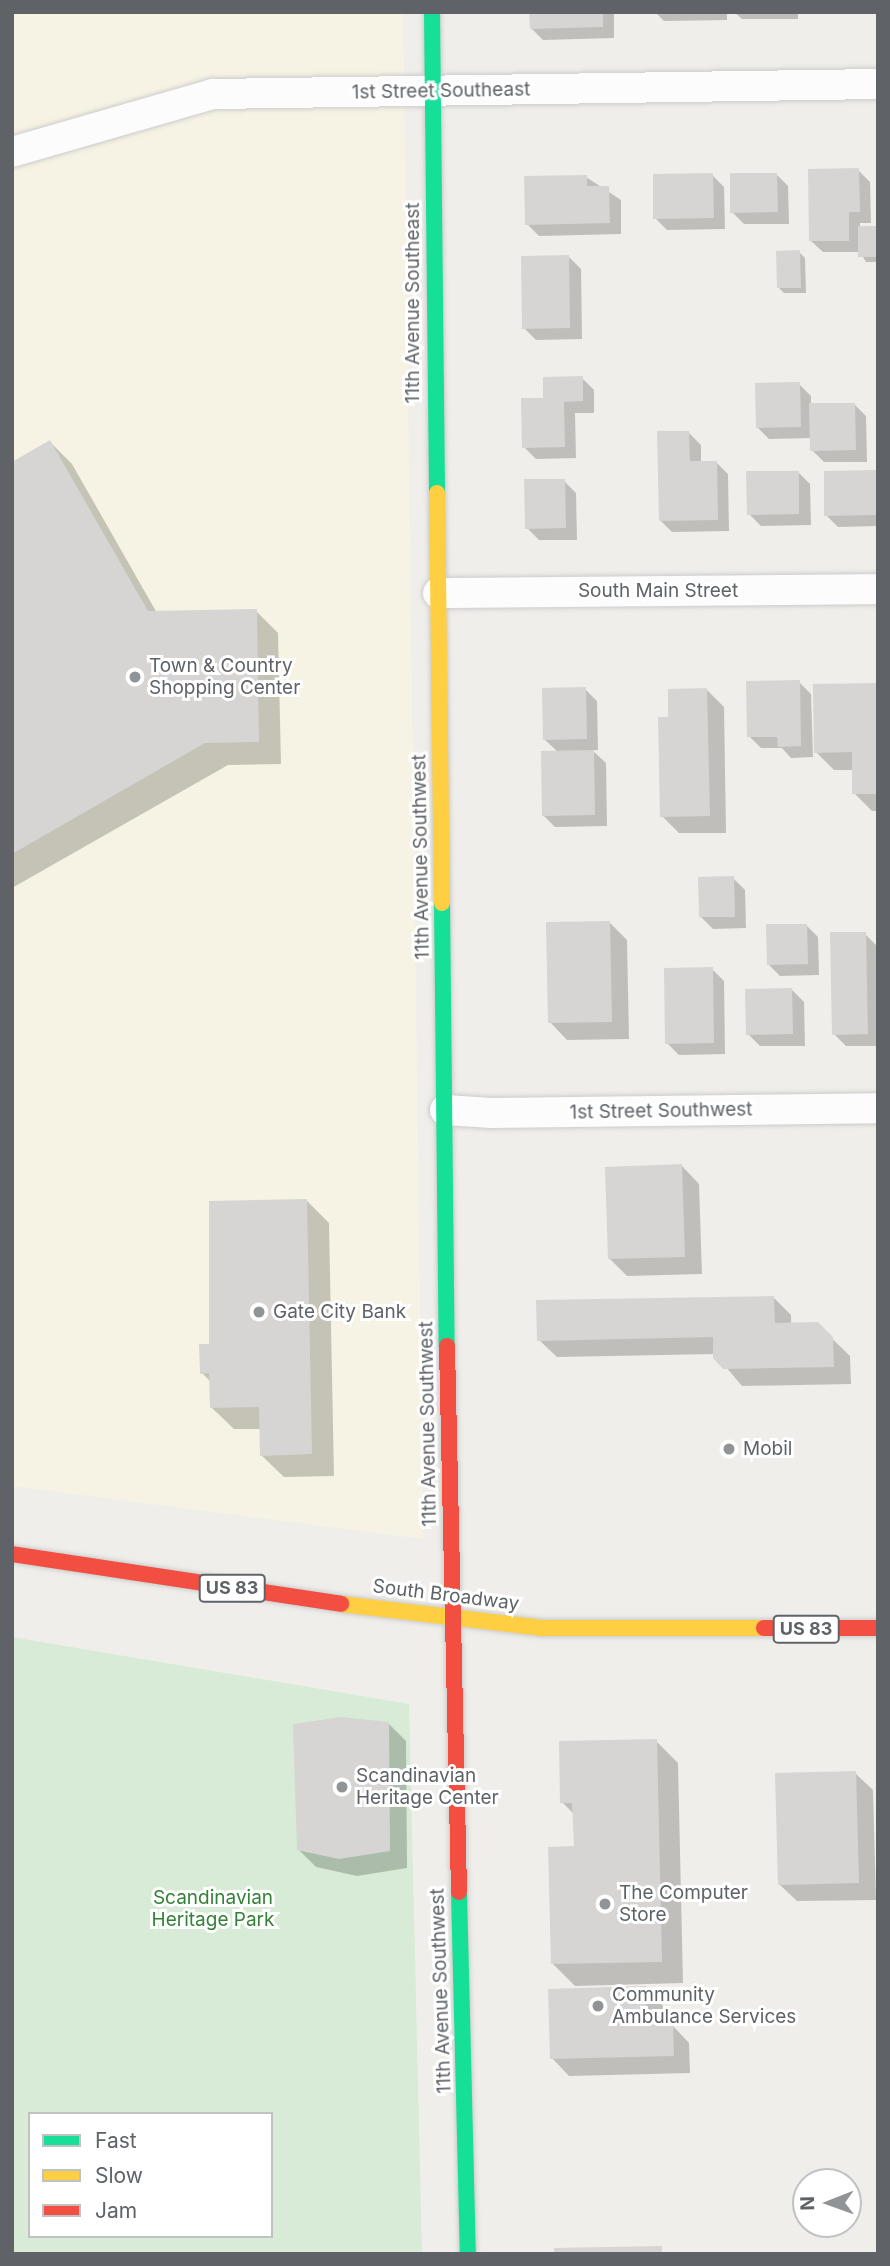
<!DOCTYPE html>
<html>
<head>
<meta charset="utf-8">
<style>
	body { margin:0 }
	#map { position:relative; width:890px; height:2266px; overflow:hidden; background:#efeeea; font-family:Inter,sans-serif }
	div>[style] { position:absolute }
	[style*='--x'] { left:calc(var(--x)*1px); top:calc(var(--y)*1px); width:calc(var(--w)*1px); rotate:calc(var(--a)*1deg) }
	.commercial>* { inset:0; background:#f7f3e4 }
	.green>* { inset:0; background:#d8ebd6 }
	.shadow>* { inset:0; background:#0003 }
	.building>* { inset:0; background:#d6d5d3 }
	.roads { filter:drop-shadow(0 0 2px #cbcccc) drop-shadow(0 0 2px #cbcccc) }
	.street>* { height:30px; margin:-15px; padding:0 15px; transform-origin:15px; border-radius:15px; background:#fdfcfc }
	.fast>* { height:16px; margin:-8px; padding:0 8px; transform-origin:8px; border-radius:8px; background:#16e098 }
	.slow>* { height:16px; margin:-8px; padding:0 8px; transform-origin:8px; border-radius:8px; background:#ffcf43 }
	.jam>* { height:16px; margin:-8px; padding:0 8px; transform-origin:8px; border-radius:8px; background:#f24e42 }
	.dots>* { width:19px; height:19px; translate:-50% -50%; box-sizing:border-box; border:4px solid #fff; border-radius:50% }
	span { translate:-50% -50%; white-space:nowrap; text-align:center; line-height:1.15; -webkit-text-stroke:6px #fff; paint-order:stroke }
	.shield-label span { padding:2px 5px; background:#fff; border:2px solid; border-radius:5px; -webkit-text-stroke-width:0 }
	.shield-label { font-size:18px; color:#5f6368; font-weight:700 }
	.street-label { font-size:19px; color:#5f6368 }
	.poi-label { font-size:19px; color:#5f6368 }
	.left { translate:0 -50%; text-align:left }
	.park-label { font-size:19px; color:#348238 }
	.frame { position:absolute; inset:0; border:14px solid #5f6368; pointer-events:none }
	.legend { position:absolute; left:28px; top:2112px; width:245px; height:126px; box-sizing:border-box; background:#fff; border:2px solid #bfc1c3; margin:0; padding:9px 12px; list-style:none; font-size:21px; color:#5f6368 }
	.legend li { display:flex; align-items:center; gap:14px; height:35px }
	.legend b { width:35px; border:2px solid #bfc1c3 }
	.north { position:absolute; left:792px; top:2168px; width:70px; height:70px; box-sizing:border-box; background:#fff; border:2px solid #bfc1c3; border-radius:50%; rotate:269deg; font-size:19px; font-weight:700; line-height:28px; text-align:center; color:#5f6368 }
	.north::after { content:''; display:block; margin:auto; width:24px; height:32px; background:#919496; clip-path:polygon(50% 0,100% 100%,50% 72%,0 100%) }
</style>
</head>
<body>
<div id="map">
	<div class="commercial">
		<div style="clip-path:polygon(12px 12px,403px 12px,423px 1539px,12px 1486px)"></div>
	</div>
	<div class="green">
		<div style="clip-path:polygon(evenodd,12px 1637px,409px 1704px,422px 2254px,12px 2254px,12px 1637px,30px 2114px,271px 2114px,271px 2236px,30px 2236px,30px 2114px)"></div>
	</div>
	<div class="shadow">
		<div style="clip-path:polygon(531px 12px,614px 12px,614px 38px,543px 40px,531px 28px)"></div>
		<div style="clip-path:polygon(655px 12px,727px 12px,727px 20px,664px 21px)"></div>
		<div style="clip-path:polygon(734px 12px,798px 12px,798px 19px,742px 19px)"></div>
		<div style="clip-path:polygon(816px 12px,867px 12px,817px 13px)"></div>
		<div style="clip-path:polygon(858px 170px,870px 182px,871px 223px,860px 223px,860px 228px,877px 227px,878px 262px,866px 262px,860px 252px,823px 252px,811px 241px)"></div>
		<div style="clip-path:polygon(776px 174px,788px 186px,789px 224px,744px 224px,732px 212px)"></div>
		<div style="clip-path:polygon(712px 175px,724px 187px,725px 229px,667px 230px,655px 218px)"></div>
		<div style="clip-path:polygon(586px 177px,621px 200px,621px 234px,539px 236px,527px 224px)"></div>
		<div style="clip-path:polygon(799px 252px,805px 258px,806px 293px,784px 293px,779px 288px)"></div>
		<div style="clip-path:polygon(569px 257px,581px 269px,582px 339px,536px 340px,524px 328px)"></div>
		<div style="clip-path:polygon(582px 378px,594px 390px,594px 413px,575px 413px,576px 458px,536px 459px,524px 447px,545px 400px)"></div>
		<div style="clip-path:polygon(799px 384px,811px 396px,811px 405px,854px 404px,866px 416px,867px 462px,824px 462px,812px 450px,812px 438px,769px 439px,757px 427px)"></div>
		<div style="clip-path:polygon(689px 433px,701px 445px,701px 463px,716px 462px,728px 474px,729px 531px,672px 532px,660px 520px)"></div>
		<div style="clip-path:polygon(50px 442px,72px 464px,157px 613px,256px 611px,278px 633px,281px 764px,228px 765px,12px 888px,12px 464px)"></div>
		<div style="clip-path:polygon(798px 472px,810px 484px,811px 525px,761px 526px,749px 514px)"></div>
		<div style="clip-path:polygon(876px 472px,878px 526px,838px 527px,826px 515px)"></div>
		<div style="clip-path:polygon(564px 481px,576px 493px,577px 540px,539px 540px,527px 528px)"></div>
		<div style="clip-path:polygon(799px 682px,811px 694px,813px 757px,791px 758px,782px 748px,761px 748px,749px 736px)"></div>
		<div style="clip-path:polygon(878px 685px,878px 811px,872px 811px,854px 793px,854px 770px,834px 770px,816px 752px)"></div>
		<div style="clip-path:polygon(585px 689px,597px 701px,598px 750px,592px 750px,606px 763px,607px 826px,555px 827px,543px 815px,558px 752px,544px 739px)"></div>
		<div style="clip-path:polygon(707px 690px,724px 707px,726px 833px,679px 833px,662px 816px,670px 719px)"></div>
		<div style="clip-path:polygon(733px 878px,745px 890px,746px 928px,713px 929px,701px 917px)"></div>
		<div style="clip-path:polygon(610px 923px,627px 940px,629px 1039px,567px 1040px,550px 1022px)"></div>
		<div style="clip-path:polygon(806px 925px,818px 937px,819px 975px,780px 976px,768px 964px)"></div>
		<div style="clip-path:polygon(865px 934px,877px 946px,878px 1046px,846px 1046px,834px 1034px)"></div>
		<div style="clip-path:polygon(712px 969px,724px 981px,725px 1054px,679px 1055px,667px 1043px)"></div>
		<div style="clip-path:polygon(792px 990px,804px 1002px,805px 1046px,760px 1046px,748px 1034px)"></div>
		<div style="clip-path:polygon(682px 1166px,699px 1184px,702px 1274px,627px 1276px,609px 1258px)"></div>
		<div style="clip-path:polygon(307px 1201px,329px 1223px,334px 1476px,284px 1477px,261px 1455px,261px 1429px,234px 1429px,211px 1407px,211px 1382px,202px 1373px,210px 1345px)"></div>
		<div style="clip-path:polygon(773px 1297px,791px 1315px,791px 1324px,817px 1324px,850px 1356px,851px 1384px,742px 1386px,715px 1354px,557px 1357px,539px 1340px)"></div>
		<div style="clip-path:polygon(389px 1724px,406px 1741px,407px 1868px,357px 1876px,316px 1867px,298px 1849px)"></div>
		<div style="clip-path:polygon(656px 1741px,678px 1763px,683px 1983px,575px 1986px,553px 1964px,576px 1848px,575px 1815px,562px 1802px)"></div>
		<div style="clip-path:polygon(855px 1773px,873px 1790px,876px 1900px,797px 1901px,779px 1884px)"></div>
		<div style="clip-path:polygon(646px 1988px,663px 2006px,664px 2026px,672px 2025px,689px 2043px,690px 2073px,569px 2076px,552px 2058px)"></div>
	</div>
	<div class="building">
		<div style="clip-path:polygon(529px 12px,603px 12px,603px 27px,530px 29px)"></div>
		<div style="clip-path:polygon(859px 168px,860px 212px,849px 212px,849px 241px,809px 241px,808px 169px)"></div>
		<div style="clip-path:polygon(713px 173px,714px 218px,653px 219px,653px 174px)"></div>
		<div style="clip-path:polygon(730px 173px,777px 173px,778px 212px,730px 213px)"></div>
		<div style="clip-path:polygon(587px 175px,587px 186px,609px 186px,610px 223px,525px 225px,524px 176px)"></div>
		<div style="clip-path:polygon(858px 226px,878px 226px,878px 257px,858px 257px)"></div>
		<div style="clip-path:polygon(800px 250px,801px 288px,777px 288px,776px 251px)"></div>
		<div style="clip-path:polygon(569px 255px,570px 328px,522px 329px,521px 256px)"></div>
		<div style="clip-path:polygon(583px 376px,583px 401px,564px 402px,565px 447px,522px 448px,521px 398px,543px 398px,543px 377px)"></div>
		<div style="clip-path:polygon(800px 382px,801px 427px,756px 428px,755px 383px)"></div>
		<div style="clip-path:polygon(809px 403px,855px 403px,856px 450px,810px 451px)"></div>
		<div style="clip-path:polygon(657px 431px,689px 431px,690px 461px,717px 461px,718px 520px,659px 521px)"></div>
		<div style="clip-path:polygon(50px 440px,148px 611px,257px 609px,259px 742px,205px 743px,12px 854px,12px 462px)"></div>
		<div style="clip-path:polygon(876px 470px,877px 515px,824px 516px,824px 471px)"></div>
		<div style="clip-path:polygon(746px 471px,799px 471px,799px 514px,747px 515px)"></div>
		<div style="clip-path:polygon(524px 479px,565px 479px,566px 528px,525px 529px)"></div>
		<div style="clip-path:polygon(800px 680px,801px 746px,778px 747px,777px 737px,747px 737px,746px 681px)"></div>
		<div style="clip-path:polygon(878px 683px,878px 794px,852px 794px,852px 752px,814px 753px,813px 684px)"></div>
		<div style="clip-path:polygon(586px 687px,587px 739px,543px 740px,542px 688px)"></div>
		<div style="clip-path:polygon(707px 688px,710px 816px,660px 817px,658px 717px,668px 717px,668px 689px)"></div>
		<div style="clip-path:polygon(594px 750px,595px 815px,542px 816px,541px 751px)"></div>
		<div style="clip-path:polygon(734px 876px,735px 917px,699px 917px,698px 877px)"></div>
		<div style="clip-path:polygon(610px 921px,612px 1022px,548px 1023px,546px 922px)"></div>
		<div style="clip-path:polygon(766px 924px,807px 924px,808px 964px,767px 965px)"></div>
		<div style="clip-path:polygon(830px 932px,866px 932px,868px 1034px,832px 1035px)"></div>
		<div style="clip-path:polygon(713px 967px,714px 1043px,665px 1044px,664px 968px)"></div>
		<div style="clip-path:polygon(792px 988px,793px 1034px,746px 1035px,745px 989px)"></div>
		<div style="clip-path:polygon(682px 1164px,685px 1257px,608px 1259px,605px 1167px)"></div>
		<div style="clip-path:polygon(307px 1199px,312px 1454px,260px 1456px,259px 1407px,210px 1408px,209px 1373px,200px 1374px,199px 1344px,209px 1344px,209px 1201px)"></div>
		<div style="clip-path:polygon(774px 1296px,775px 1323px,818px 1322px,833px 1337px,834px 1367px,723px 1369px,713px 1358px,713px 1337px,537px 1341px,536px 1300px)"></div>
		<div style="clip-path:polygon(341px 1717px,389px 1722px,390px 1851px,339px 1859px,297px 1850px,293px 1724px)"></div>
		<div style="clip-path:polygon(657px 1739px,662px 1962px,551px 1964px,548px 1847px,574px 1846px,572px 1803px,560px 1803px,559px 1741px)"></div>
		<div style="clip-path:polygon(856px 1771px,859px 1883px,778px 1885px,775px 1773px)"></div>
		<div style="clip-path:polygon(646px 1986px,647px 2024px,673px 2024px,674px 2056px,550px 2059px,548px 1989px)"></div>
		<div style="clip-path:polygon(662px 2246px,662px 2254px,554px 2254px,554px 2248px)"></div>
	</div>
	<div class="roads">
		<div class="street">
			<div style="--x:12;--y:152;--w:209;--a:-16.1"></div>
			<div style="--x:213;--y:94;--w:665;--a:-0.86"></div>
			<div style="--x:438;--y:593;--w:440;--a:-0.5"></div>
			<div style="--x:445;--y:1110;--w:47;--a:3.7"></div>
			<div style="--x:492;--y:1113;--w:386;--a:-0.7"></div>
		</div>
		<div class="fast">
			<div style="--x:432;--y:12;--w:481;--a:89.4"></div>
			<div style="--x:442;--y:903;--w:443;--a:89.4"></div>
			<div style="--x:459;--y:1892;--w:362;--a:88.6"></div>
		</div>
		<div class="slow">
			<div style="--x:437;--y:493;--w:410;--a:89.3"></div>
			<div style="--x:341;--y:1604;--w:201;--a:6.8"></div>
			<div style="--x:541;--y:1628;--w:223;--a:0"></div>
		</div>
		<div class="jam">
			<div style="--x:447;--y:1346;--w:546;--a:88.74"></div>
			<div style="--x:12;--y:1554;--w:333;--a:8.6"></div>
			<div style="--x:764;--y:1628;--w:114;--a:0"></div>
		</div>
	</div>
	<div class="dots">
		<div style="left:135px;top:677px;background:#919496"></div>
		<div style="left:259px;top:1312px;background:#919496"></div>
		<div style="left:729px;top:1449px;background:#919496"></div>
		<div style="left:342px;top:1787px;background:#919496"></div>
		<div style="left:605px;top:1904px;background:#919496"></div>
		<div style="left:598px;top:2006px;background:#919496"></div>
	</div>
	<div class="shield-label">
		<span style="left:232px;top:1588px">US 83</span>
		<span style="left:806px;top:1629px">US 83</span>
	</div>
	<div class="street-label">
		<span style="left:441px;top:91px;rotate:-1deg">1st Street Southeast</span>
		<span style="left:413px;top:303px;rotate:-90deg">11th Avenue Southeast</span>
		<span style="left:658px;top:591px">South Main Street</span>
		<span style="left:421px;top:857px;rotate:-91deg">11th Avenue Southwest</span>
		<span style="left:661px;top:1111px;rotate:-1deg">1st Street Southwest</span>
		<span style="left:428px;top:1424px;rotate:-91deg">11th Avenue Southwest</span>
		<span style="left:446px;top:1595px;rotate:7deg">South Broadway</span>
		<span style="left:441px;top:1991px;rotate:-92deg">11th Avenue Southwest</span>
	</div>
	<div class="poi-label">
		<span class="left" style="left:149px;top:677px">Town &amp; Country<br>Shopping Center</span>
		<span class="left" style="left:273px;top:1312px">Gate City Bank</span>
		<span class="left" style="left:743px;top:1449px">Mobil</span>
		<span class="left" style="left:356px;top:1787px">Scandinavian<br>Heritage Center</span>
		<span class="left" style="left:619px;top:1904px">The Computer<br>Store</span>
		<span class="left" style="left:612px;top:2006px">Community<br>Ambulance Services</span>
	</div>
	<div class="park-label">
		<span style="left:213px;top:1909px">Scandinavian<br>Heritage Park</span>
	</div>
	<div class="frame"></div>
	<ul class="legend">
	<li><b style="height:9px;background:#16e098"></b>Fast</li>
	<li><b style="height:9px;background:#ffcf43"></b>Slow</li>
	<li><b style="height:9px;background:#f24e42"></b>Jam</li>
	</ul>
	<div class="north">N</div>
</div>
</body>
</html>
